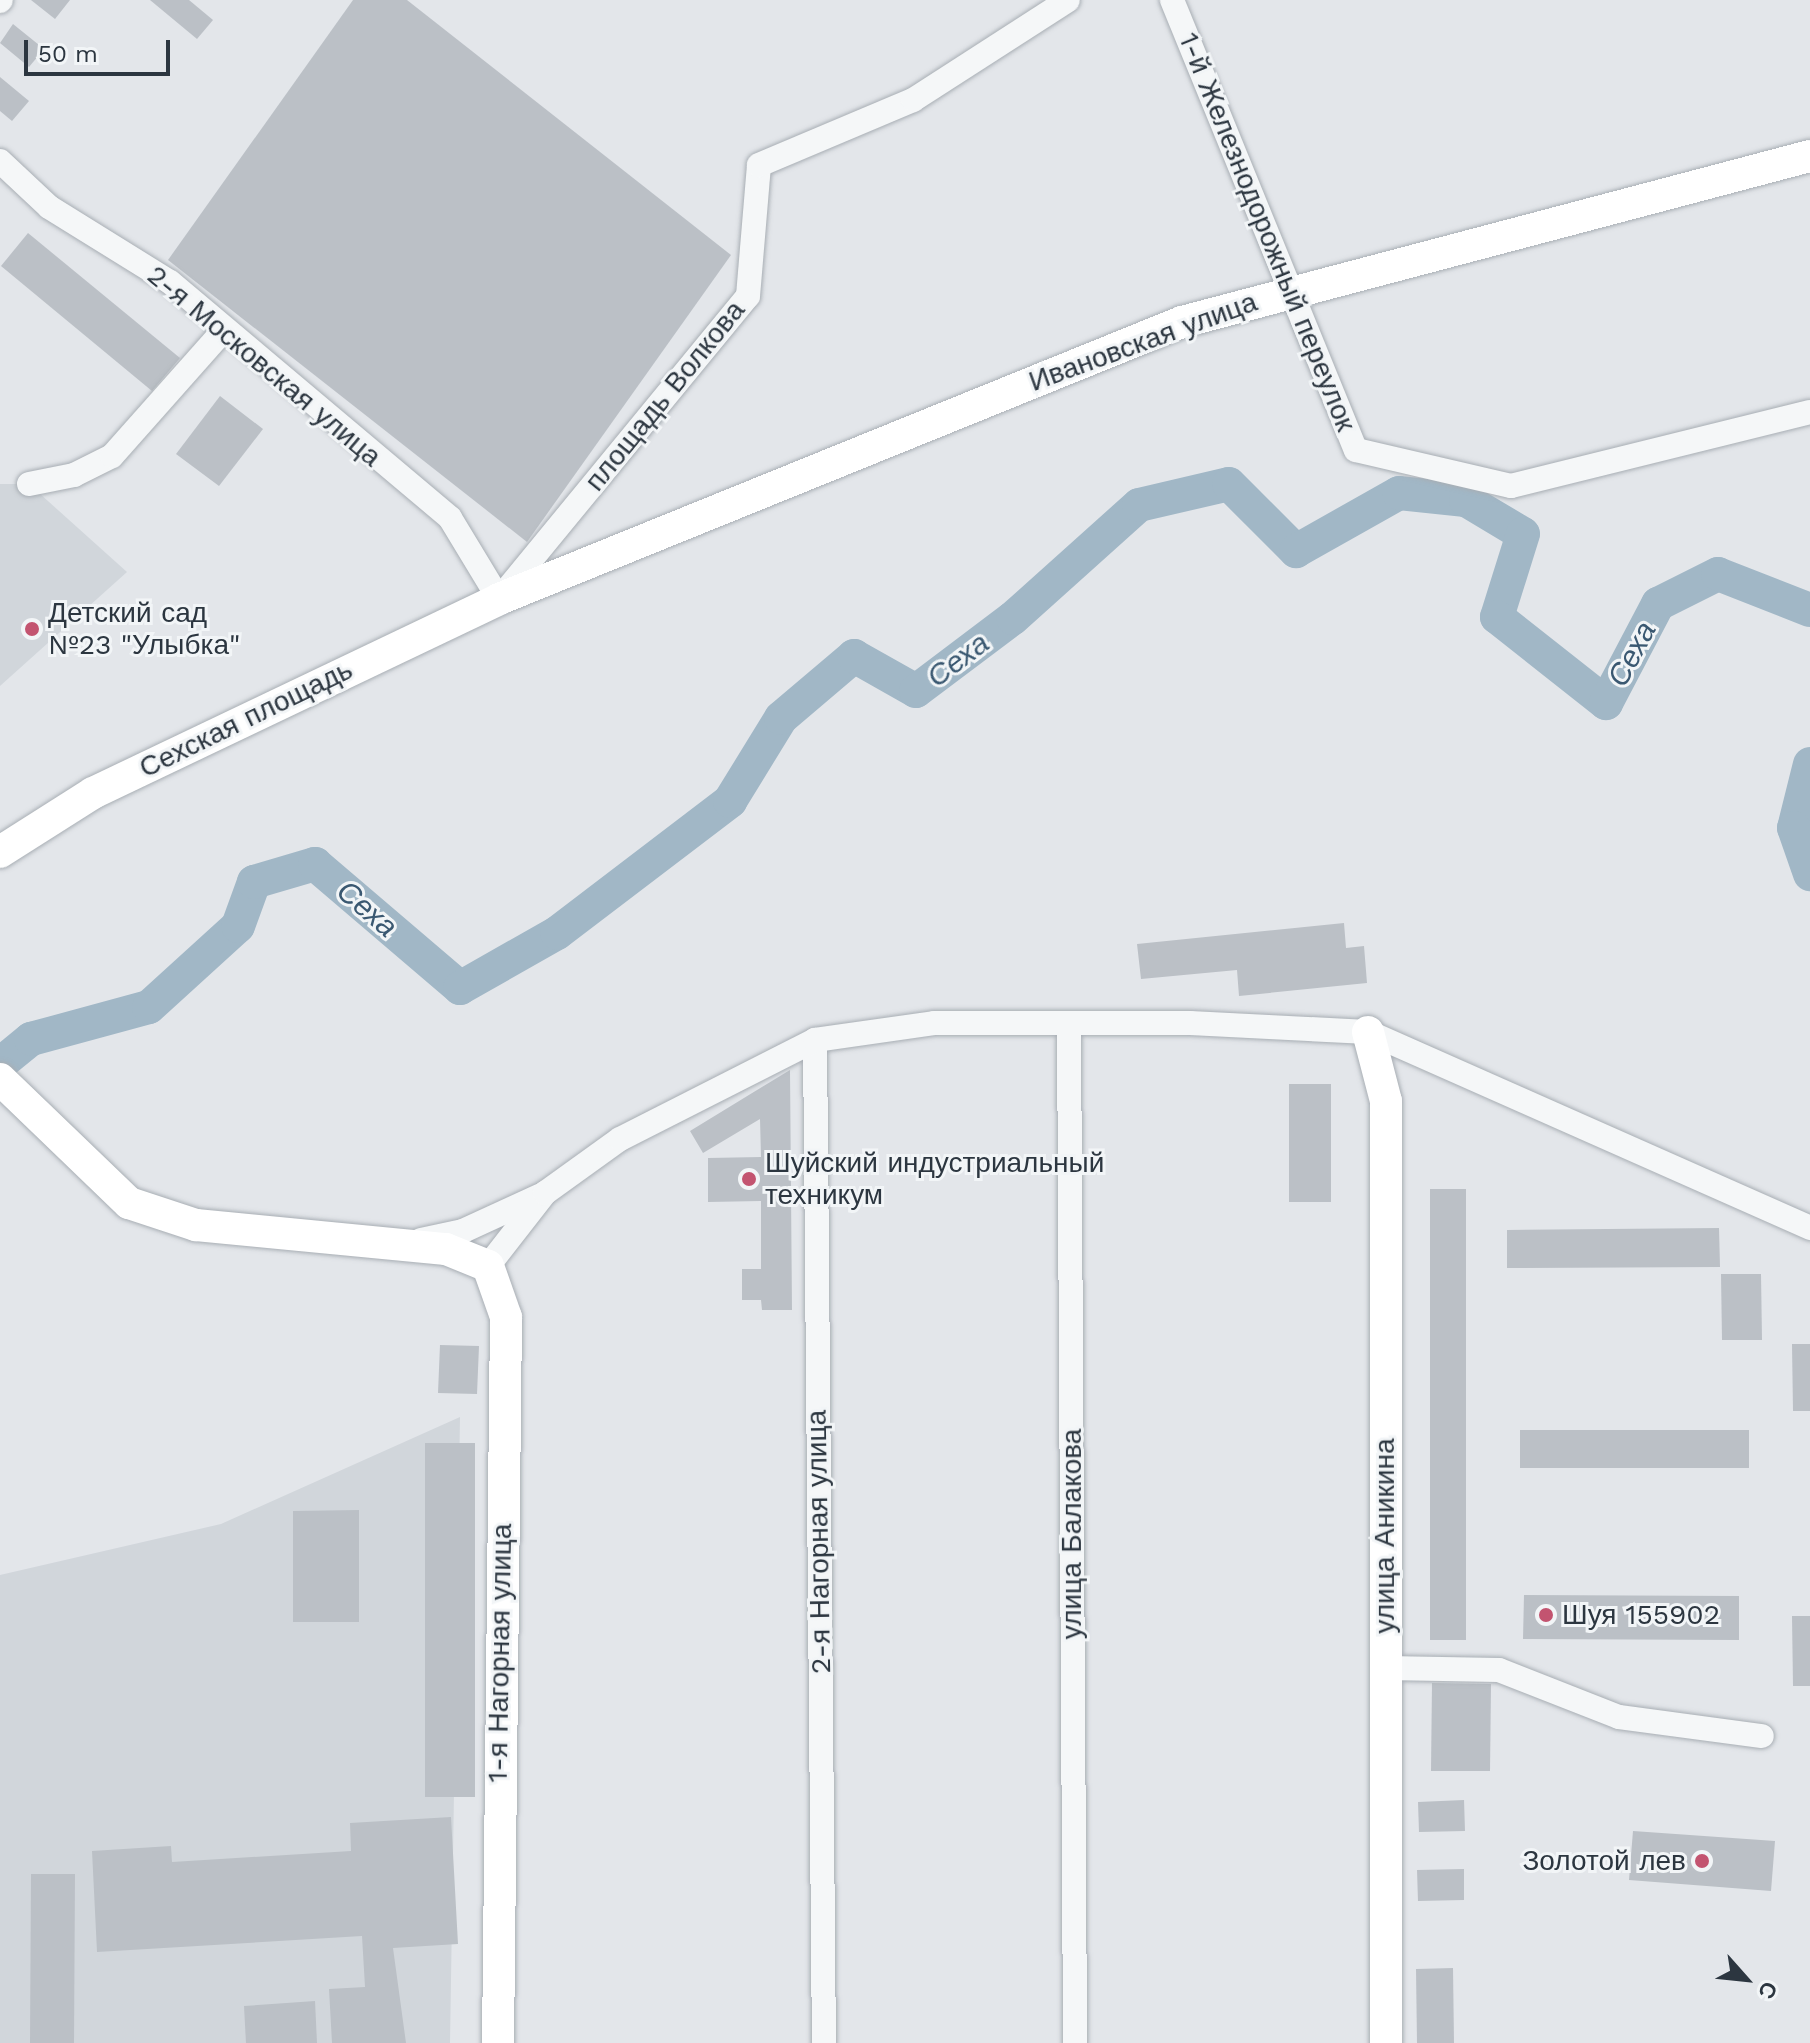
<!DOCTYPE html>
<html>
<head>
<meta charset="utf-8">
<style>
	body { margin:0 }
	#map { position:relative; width:1810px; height:2043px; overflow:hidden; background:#e3e6ea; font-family:"Work Sans",sans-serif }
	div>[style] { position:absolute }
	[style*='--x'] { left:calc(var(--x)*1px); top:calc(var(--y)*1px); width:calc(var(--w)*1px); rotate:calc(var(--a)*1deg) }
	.built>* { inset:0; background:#d1d6db }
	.river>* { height:34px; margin:-17px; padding:0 17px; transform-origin:17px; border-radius:17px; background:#a1b7c6 }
	.building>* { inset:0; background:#bbc0c6 }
	.roads { filter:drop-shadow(0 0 2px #a8aeb4) drop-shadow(0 0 2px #a8aeb4) }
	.street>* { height:24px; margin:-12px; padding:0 12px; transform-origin:12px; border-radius:12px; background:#f5f7f8 }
	.secondary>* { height:32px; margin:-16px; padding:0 16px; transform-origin:16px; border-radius:16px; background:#fff }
	.dots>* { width:22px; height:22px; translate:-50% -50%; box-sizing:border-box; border:4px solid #f2f5f7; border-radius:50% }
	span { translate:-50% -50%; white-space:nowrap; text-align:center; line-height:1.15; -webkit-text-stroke:6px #f2f5f7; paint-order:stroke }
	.street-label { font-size:28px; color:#2c3640 }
	.poi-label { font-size:28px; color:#2c3640 }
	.left { translate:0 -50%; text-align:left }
	.right { translate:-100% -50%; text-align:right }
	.water-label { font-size:30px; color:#3a5871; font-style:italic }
	.north { position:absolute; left:1706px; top:1939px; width:80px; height:80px; -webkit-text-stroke:6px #f2f5f7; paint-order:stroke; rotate:117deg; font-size:22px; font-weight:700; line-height:32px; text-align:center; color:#2c3640 }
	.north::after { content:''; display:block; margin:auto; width:28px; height:36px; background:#2c3640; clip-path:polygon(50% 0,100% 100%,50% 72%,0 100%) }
	.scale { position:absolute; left:24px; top:40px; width:146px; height:36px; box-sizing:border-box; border:4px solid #2c3640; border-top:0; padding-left:10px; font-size:24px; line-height:28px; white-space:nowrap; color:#2c3640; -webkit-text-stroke:6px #f2f5f7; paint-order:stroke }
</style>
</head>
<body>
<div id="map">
	<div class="built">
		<div style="clip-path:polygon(0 484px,29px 484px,127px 572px,0 686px)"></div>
		<div style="clip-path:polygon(460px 1417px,450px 2043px,0 2043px,0 1575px,221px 1524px)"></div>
	</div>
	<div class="river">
		<div style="--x:1810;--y:764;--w:66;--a:104"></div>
		<div style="--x:1794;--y:828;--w:49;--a:70.8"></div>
		<div style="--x:0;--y:1064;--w:40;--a:-39"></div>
		<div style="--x:31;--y:1039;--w:122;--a:-15.2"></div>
		<div style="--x:149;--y:1007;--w:120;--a:-42.3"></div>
		<div style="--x:238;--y:926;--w:47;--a:-70"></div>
		<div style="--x:254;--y:882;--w:64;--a:-16.4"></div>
		<div style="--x:315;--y:864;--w:191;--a:40.5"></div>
		<div style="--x:460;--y:988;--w:112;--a:-29.6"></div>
		<div style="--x:557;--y:933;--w:218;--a:-37.3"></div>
		<div style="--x:730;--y:801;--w:97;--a:-58.4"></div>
		<div style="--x:781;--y:718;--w:96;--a:-40.3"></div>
		<div style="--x:854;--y:656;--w:71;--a:29.4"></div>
		<div style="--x:916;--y:691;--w:121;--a:-37"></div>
		<div style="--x:1013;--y:618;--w:169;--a:-41.9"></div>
		<div style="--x:1139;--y:505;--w:92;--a:-13.1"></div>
		<div style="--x:1229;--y:484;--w:95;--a:45"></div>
		<div style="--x:1296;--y:551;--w:118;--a:-29.4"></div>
		<div style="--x:1399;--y:493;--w:67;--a:6"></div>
		<div style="--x:1466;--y:500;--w:66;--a:30.8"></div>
		<div style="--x:1523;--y:534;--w:87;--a:107.4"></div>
		<div style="--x:1497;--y:617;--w:139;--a:38.3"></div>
		<div style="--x:1606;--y:703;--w:112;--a:-62.3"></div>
		<div style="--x:1658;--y:604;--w:67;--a:-26.6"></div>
		<div style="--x:1718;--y:574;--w:99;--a:21.4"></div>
	</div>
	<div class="building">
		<div style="clip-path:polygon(31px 0,70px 0,55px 19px)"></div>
		<div style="clip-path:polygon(150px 0,189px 0,213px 20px,197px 39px)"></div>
		<div style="clip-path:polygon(353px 0,407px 0,731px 255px,527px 542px,168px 260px)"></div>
		<div style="clip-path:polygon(13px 24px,44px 49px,29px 67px,0 43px)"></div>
		<div style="clip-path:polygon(0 77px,29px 101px,12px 121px,0 111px)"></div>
		<div style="clip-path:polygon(28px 233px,180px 358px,152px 391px,1px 266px)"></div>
		<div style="clip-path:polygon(220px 396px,263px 429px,219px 486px,176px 454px)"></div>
		<div style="clip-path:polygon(1344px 923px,1346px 948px,1364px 946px,1367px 983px,1239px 996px,1237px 970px,1141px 979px,1137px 944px)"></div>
		<div style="clip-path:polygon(790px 1070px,792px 1310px,762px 1310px,761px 1300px,742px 1300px,742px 1269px,761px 1269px,761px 1201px,708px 1202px,708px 1158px,761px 1157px,760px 1119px,703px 1153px,690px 1131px)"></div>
		<div style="clip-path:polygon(1289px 1084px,1331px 1084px,1331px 1202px,1289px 1202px)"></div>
		<div style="clip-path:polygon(1430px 1189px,1466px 1189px,1466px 1640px,1430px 1640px)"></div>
		<div style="clip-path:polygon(1719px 1228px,1720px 1267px,1507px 1268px,1507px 1230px)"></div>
		<div style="clip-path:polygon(1721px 1274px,1761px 1274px,1762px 1340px,1722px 1340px)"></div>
		<div style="clip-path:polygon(1792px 1344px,1810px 1344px,1810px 1411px,1793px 1411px)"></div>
		<div style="clip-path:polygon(440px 1345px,479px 1346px,477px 1394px,438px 1393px)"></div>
		<div style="clip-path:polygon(1520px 1430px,1749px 1430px,1749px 1468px,1520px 1468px)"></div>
		<div style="clip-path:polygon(425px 1443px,475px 1443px,475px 1797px,425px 1797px)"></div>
		<div style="clip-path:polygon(359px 1510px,359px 1622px,293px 1622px,293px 1511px)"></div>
		<div style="clip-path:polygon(1524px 1595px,1739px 1596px,1739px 1640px,1523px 1639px)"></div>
		<div style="clip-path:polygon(1792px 1616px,1810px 1616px,1810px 1686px,1793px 1686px)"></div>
		<div style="clip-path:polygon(1432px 1683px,1491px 1684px,1490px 1771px,1431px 1771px)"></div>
		<div style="clip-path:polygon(1464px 1800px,1465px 1831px,1419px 1832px,1418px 1802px)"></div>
		<div style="clip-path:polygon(451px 1817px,458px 1944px,393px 1948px,406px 2043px,332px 2043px,329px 1989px,365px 1987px,362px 1936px,97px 1952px,92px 1851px,171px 1846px,172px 1862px,351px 1851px,350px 1823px)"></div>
		<div style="clip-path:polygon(1633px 1831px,1775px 1841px,1771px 1891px,1629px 1880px)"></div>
		<div style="clip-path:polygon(1464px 1869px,1464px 1900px,1418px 1901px,1417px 1870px)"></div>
		<div style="clip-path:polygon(31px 1874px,75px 1874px,74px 2043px,30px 2043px)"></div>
		<div style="clip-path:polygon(1453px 1968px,1454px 2043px,1417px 2043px,1416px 1969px)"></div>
		<div style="clip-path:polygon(315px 2001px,317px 2043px,246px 2043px,244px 2006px)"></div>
	</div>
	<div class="roads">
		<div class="street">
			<div style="--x:1172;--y:0;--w:486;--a:67.8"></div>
			<div style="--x:1356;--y:450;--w:159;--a:13.1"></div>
			<div style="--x:1511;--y:486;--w:308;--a:-13.9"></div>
			<div style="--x:0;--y:1;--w:1;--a:-45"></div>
			<div style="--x:0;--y:161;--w:67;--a:43.2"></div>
			<div style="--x:49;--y:207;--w:142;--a:31.8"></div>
			<div style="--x:170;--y:282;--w:366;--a:40.1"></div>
			<div style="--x:450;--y:518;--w:95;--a:58.8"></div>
			<div style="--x:499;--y:599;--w:392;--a:-50.6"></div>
			<div style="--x:748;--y:296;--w:131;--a:-85.2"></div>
			<div style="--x:759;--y:165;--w:167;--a:-22.9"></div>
			<div style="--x:913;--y:100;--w:184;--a:-32.8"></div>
			<div style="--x:29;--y:484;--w:46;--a:-11.3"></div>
			<div style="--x:74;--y:475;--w:42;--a:-26.6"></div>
			<div style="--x:112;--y:456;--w:169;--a:-48.4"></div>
			<div style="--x:1069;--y:1025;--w:1018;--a:89.66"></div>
			<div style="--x:815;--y:1040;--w:1003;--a:89.49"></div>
			<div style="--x:421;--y:1240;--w:43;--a:-12.1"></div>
			<div style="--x:463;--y:1231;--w:84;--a:-24.7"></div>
			<div style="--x:488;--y:1266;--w:93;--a:-52"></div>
			<div style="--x:545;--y:1193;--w:92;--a:-35.8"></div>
			<div style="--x:620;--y:1139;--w:219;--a:-26.9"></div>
			<div style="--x:815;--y:1040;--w:120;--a:-8.1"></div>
			<div style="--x:934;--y:1023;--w:256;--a:0"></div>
			<div style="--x:1190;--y:1023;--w:178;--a:2.9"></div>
			<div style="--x:1368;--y:1032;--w:484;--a:23.9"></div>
			<div style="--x:1386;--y:1668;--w:113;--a:1"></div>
			<div style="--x:1499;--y:1670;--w:129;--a:21.4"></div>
			<div style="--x:1619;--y:1717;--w:144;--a:7.6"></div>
		</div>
		<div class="secondary">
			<div style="--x:0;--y:852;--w:110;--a:-32.4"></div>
			<div style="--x:93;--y:793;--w:450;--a:-25.5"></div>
			<div style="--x:499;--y:599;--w:737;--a:-22.08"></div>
			<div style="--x:1182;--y:322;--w:650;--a:-14.81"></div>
			<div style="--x:1368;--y:1032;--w:71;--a:75.4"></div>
			<div style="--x:1386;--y:1101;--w:942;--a:90"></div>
			<div style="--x:0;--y:1079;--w:179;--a:43.9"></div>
			<div style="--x:129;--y:1203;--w:71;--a:18.2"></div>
			<div style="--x:196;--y:1225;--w:251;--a:5.5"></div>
			<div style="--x:446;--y:1249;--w:45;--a:22"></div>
			<div style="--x:488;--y:1266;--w:54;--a:70.6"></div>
			<div style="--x:506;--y:1317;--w:726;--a:90.63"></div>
		</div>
	</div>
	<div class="dots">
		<div style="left:32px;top:629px;background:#c35470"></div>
		<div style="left:749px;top:1179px;background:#c35470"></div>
		<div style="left:1546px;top:1615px;background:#c35470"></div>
		<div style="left:1702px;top:1861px;background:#c35470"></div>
	</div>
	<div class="street-label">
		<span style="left:1267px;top:232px;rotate:68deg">1-й Железнодорожный переулок</span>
		<span style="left:1143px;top:342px;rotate:-20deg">Ивановская улица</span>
		<span style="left:264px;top:366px;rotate:40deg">2-я Московская улица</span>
		<span style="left:665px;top:396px;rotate:-51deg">площадь Волкова</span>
		<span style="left:246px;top:719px;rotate:-26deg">Сехская площадь</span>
		<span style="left:1072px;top:1534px;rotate:-90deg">улица Балакова</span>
		<span style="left:1385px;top:1536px;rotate:-90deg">улица Аникина</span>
		<span style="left:819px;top:1542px;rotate:-91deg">2-я Нагорная улица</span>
		<span style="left:500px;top:1653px;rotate:-89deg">1-я Нагорная улица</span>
	</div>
	<div class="poi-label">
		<span class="left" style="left:48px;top:629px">Детский сад<br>№23 "Улыбка"</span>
		<span class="left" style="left:765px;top:1179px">Шуйский индустриальный<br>техникум</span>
		<span class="left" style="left:1562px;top:1615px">Шуя 155902</span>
		<span class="right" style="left:1686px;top:1861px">Золотой лев</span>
	</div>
	<div class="water-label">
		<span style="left:1632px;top:654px;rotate:-62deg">Сеха</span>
		<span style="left:958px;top:660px;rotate:-37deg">Сеха</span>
		<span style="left:367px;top:909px;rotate:41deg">Сеха</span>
	</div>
	<div class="north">С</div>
	<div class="scale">50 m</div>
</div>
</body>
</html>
